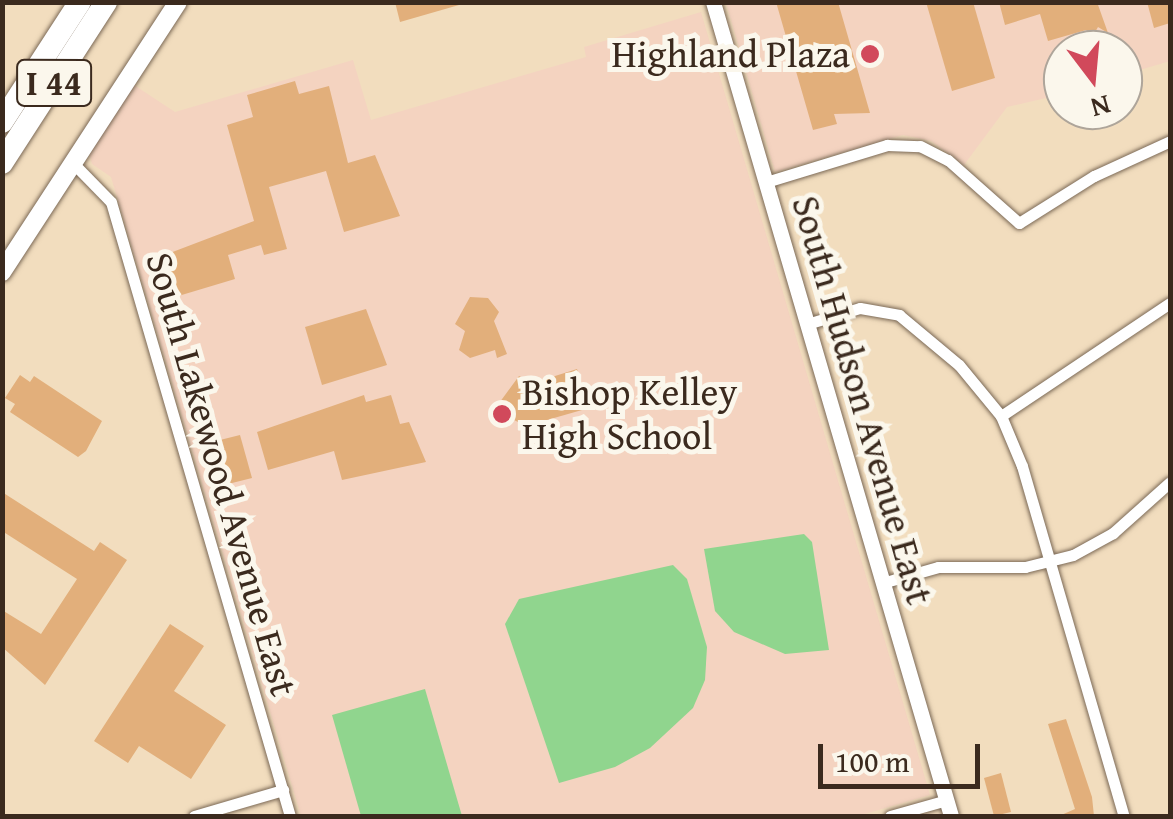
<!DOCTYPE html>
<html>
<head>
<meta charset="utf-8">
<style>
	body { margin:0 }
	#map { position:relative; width:1173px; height:819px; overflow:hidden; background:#f2ddbe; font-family:"Gentium Book Plus",serif }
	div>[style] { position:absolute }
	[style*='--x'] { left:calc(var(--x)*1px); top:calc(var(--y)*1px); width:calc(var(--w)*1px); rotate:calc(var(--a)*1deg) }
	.built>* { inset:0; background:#f4d3c0 }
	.green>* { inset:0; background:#90d58e }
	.building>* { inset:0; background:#e2af7b }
	.roads { filter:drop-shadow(0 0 2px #7b6956) drop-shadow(0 0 2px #7b6956) }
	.minor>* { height:11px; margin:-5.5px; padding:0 5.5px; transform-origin:5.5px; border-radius:5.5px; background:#fff }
	.tertiary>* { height:15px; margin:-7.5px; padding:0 7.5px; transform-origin:7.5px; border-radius:7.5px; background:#fff }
	.secondary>* { height:18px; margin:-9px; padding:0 9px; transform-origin:9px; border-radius:9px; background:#fff }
	.motorway>* { height:22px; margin:-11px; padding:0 11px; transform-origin:11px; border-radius:11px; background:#fff }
	.dots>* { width:28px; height:28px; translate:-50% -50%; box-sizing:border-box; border:5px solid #fbf7ec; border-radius:50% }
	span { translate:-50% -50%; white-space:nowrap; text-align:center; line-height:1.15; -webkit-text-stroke:10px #fbf7ec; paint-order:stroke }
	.shield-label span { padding:2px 8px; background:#fbf7ec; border:2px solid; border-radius:8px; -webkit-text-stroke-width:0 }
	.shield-label { font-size:35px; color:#3b2a1e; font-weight:700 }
	.poi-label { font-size:38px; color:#3b2a1e }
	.right { translate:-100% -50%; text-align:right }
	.left { translate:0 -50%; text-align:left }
	.street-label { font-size:38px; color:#3b2a1e }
	.frame { position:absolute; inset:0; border:5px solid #3b2a1e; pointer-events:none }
	.north { position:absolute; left:1043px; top:30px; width:100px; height:100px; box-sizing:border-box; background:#fbf7ec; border:2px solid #aea59a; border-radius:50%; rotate:164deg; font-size:28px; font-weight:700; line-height:40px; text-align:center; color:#3b2a1e }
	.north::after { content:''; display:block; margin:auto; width:35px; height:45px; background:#d1495b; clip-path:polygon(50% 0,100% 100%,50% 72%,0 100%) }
	.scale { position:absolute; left:818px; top:744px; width:162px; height:45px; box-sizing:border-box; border:5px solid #3b2a1e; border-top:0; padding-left:12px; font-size:30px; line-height:35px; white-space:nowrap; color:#3b2a1e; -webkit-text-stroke:8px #fbf7ec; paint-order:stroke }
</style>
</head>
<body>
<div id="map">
	<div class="built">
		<div style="clip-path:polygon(726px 3px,1170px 3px,1170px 61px,1123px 75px,1123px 50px,1063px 50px,1063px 94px,1007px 107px,964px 165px,931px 141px,903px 135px,775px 172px)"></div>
		<div style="clip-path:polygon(701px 12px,930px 795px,858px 816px,301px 816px,111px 177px,92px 164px,89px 153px,134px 85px,175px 112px,353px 60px,371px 120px,586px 57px,584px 47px)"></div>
	</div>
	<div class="green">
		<div style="clip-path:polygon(804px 534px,812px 542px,829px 650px,785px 654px,734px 632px,715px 611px,704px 549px)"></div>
		<div style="clip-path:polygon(673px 565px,687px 579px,707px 647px,705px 680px,693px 708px,650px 748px,615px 767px,559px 783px,505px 624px,519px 599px)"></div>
		<div style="clip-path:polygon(425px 689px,462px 816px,361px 816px,332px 715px)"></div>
	</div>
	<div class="building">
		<div style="clip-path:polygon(395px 2px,459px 2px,459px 5px,400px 22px)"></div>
		<div style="clip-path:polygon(776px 2px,838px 2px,870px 113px,834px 114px,837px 124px,813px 130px)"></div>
		<div style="clip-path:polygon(926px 2px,973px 2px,995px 78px,952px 91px)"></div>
		<div style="clip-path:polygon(999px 2px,1097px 2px,1108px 33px,1098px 27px,1094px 34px,1086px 30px,1048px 41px,1040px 14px,1005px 25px)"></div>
		<div style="clip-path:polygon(1147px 2px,1170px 2px,1170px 23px,1154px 28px)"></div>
		<div style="clip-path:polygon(295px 81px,299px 94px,329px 86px,348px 163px,375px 155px,400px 216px,344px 232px,326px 171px,269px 187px,287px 249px,264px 255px,261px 245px,228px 255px,235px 279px,175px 297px,162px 256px,254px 221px,227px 125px,253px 117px,247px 95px)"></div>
		<div style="clip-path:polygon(470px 297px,488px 298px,499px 312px,494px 321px,507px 354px,497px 358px,495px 350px,470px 358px,459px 350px,465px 331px,455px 324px)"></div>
		<div style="clip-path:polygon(366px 309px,387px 365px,322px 385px,305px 327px)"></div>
		<div style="clip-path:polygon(577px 369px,589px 408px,526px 426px,494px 410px,519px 376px,533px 383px)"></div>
		<div style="clip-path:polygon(20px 375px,30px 382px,34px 376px,102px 421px,86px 451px,78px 457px,10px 412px,15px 404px,5px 398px)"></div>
		<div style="clip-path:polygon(364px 395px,366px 402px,391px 395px,400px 424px,409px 422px,426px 462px,342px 480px,334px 451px,268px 470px,257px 432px)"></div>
		<div style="clip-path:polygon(240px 435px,252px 478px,228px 484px,216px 441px)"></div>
		<div style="clip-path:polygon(2px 492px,94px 551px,100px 542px,127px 560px,45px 685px,2px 647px,2px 610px,41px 634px,77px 579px,2px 531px)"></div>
		<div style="clip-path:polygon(170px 624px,204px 646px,174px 691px,226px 725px,191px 779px,139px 746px,128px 763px,94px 741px)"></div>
		<div style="clip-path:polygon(1066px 719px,1092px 797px,1094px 816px,1059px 816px,1075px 809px,1048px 724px)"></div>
		<div style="clip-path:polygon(1001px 773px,1011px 812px,994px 816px,984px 778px)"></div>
	</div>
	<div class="roads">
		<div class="minor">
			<div style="--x:73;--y:163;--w:54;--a:45.7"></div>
			<div style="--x:111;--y:202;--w:640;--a:73.75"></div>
			<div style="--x:766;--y:182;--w:127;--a:-17"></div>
			<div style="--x:887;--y:145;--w:33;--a:2"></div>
			<div style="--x:920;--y:146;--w:31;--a:27"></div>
			<div style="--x:948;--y:160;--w:95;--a:41.6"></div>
			<div style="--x:1019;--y:223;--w:89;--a:-32.1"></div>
			<div style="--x:1094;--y:176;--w:84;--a:-24.7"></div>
			<div style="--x:807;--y:324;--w:55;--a:-16.8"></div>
			<div style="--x:860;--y:308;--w:40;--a:10"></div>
			<div style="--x:899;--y:315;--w:78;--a:39.8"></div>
			<div style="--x:959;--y:365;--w:66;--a:50.5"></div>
			<div style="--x:1001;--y:416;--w:54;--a:67.2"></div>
			<div style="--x:1022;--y:466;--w:365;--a:73.8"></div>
			<div style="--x:1001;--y:416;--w:203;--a:-33.8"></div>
			<div style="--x:882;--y:583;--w:58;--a:-15.9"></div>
			<div style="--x:938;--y:567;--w:87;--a:0"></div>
			<div style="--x:1025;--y:567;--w:49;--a:-14"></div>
			<div style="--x:1073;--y:555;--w:46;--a:-28.8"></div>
			<div style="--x:1113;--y:533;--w:76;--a:-41.8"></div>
			<div style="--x:194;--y:816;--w:93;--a:-16.3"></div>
			<div style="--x:890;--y:816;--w:59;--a:-15.7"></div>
		</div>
		<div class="tertiary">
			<div style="--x:713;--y:2;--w:848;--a:73.7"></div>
		</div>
		<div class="secondary">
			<div style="--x:2;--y:272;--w:322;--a:-56.9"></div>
		</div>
		<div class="motorway">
			<div style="--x:2;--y:122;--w:143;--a:-57"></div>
			<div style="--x:2;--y:163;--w:192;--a:-57.1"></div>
		</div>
	</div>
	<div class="dots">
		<div style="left:870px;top:54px;background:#d1495b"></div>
		<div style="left:502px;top:414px;background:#d1495b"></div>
	</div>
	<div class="shield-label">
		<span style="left:54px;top:83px">I 44</span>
	</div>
	<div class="poi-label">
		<span class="right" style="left:850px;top:54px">Highland Plaza</span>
		<span class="left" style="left:522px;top:414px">Bishop Kelley<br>High School</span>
	</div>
	<div class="street-label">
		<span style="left:863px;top:400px;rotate:74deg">South Hudson Avenue East</span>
		<span style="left:222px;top:474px;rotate:74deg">South Lakewood Avenue East</span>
	</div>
	<div class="frame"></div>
	<div class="north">N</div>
	<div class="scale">100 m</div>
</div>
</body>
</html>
